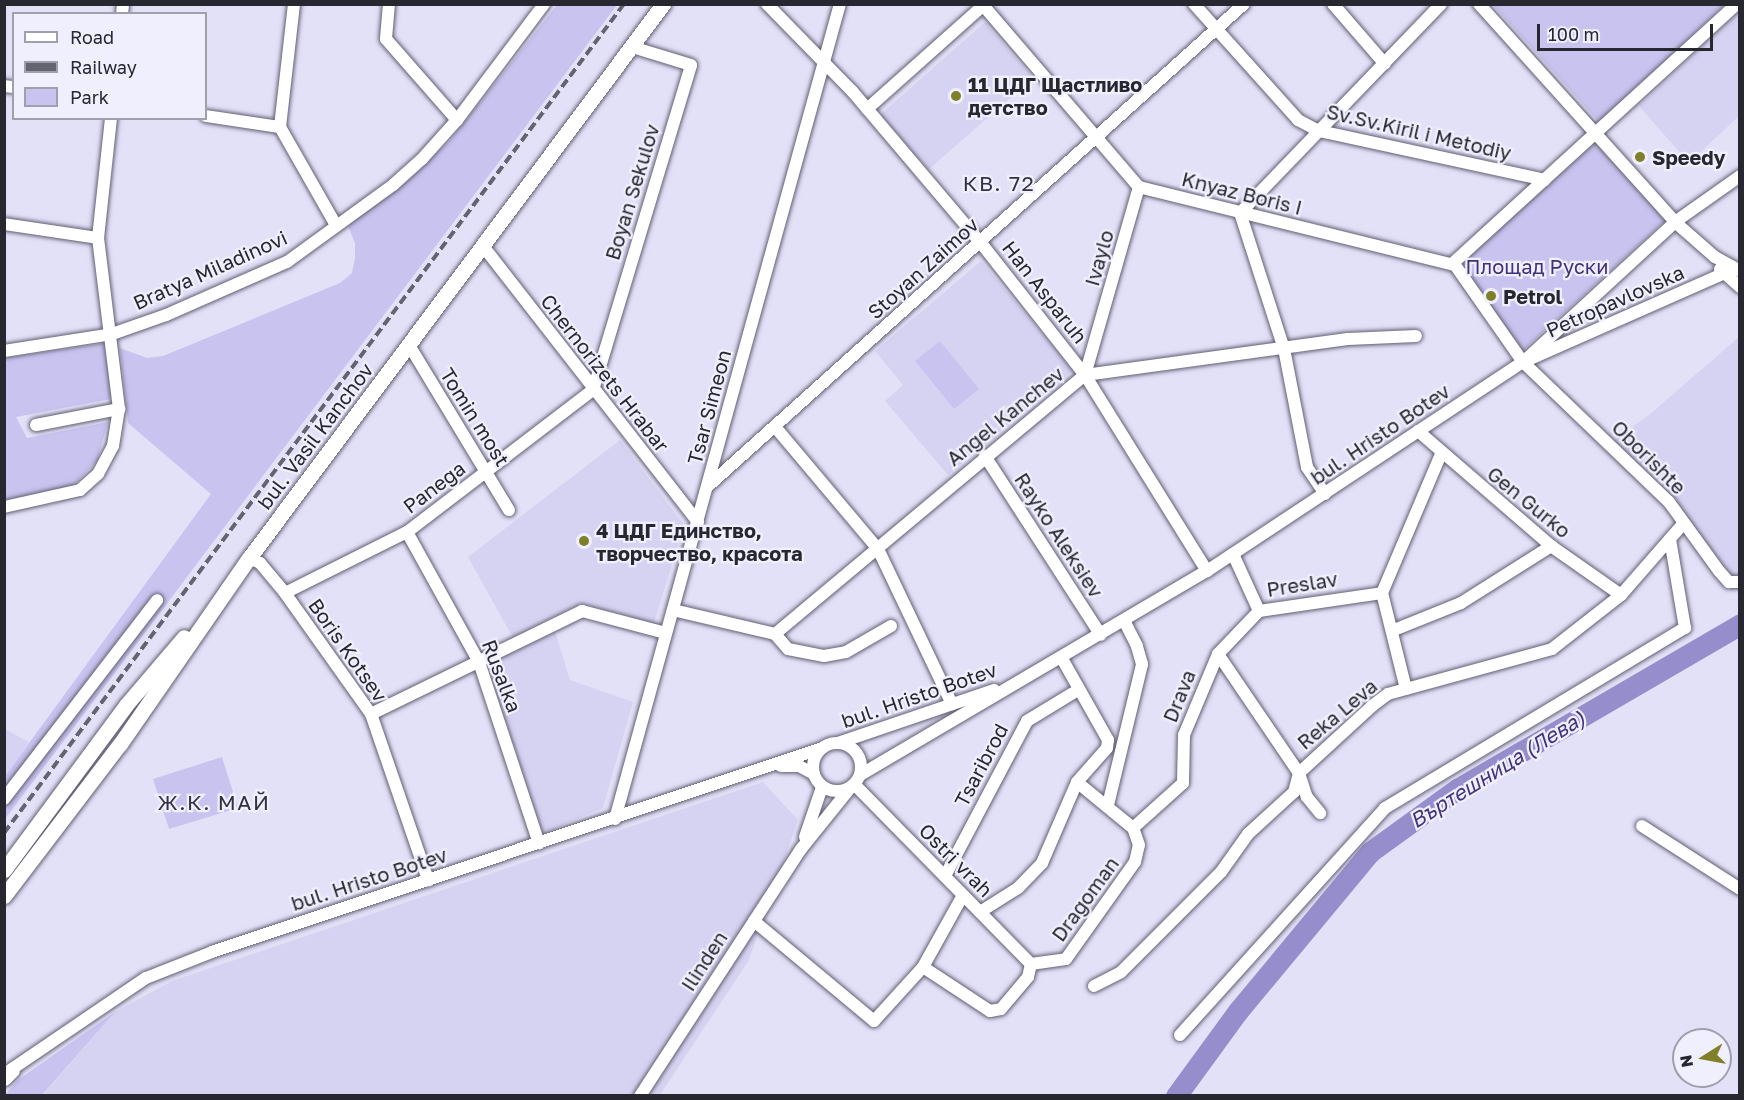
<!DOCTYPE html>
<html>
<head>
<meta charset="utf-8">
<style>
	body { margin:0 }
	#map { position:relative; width:1744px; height:1100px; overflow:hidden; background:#e3e1f8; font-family:"Golos Text",sans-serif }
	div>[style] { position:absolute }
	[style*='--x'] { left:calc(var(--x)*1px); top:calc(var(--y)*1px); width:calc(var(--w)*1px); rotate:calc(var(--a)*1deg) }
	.built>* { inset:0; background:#d6d3f2 }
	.green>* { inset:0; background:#c8c3ef }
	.river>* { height:21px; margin:-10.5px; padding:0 10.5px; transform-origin:10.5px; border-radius:10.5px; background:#968ecc }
	.roads { filter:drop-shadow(0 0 2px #615f73) drop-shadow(0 0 2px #615f73) }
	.minor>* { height:12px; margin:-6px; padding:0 6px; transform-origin:6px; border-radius:6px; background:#fff }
	.minor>.ring { margin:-6px; padding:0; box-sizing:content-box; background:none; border:12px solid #fff; border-radius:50% }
	.major>* { height:15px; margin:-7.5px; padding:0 7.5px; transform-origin:7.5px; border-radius:7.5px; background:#fff }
	.rail>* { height:4px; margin-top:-2px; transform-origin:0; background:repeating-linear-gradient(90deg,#646370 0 9px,transparent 0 13.5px) }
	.dots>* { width:16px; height:16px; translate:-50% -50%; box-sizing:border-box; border:3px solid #f0effe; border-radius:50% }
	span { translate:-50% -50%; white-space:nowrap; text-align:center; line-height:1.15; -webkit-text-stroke:4.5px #f0effe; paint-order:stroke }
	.poi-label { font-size:20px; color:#27272f; font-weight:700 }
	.left { translate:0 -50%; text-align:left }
	.street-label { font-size:20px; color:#27272f }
	.park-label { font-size:20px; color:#42317a }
	.neighbourhood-label { font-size:21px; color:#333143; letter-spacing:1.5px }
	.water-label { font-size:21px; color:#44337d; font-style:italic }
	.frame { position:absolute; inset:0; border:6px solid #27272f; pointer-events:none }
	.legend { position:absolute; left:12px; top:12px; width:195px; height:108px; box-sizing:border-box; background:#f0effe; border:2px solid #a09fab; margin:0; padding:8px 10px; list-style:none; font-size:18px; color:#27272f }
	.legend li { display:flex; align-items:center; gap:12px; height:30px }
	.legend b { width:30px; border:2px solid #a09fab }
	.north { position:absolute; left:1672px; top:1028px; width:60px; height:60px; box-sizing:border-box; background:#f0effe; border:2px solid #a09fab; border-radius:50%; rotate:259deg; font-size:16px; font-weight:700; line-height:24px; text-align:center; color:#27272f }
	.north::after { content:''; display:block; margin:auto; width:21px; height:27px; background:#7f8029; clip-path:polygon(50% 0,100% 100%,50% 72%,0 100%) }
	.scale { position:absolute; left:1537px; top:24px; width:176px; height:27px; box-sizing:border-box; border:3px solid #27272f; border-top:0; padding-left:8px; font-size:18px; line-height:21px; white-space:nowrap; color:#27272f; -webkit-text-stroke:4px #f0effe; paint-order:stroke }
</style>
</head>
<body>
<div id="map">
	<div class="built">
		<div style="clip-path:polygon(1739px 12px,1739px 116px,1689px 163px,1639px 106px)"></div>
		<div style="clip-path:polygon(985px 22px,1033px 78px,928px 170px,880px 115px)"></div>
		<div style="clip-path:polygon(981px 261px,1073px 370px,948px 475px,885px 401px,903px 385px,875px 351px)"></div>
		<div style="clip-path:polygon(1739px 337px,1739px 582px,1729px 582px,1683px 524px,1610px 443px,1649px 415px)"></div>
		<div style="clip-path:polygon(620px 440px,684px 525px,654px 623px,580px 603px,513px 638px,468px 557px)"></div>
		<div style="clip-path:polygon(555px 631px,570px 680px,633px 702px,603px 808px,548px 831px,541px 829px,487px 665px)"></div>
		<div style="clip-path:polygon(5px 729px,29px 742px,5px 776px)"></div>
		<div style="clip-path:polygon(763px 782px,798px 820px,749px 960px,660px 1095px,42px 1096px,115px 1012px,172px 981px)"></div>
	</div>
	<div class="green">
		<div style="clip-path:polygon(1725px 4px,1600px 123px,1493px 5px)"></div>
		<div style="clip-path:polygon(557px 5px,617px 5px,5px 819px,5px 776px,211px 494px,128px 423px,120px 348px,147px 358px,163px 356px,340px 283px,352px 273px,355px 258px,355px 243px,348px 226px,447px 144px)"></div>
		<div style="clip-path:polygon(1596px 142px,1666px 220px,1522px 351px,1460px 264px)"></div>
		<div style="clip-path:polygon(940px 341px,979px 389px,954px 409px,915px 361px)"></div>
		<div style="clip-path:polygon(106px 343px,111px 399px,16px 417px,27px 438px,108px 422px,97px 461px,72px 486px,5px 501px,5px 358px)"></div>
		<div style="clip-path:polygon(222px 757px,238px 808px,169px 829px,153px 779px)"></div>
		<div style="clip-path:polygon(115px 1012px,42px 1095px,5px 1095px,18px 1080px)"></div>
	</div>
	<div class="river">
		<div style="--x:1176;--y:1096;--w:105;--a:-53.9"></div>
		<div style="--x:1238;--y:1011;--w:207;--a:-50.3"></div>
		<div style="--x:1370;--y:852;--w:107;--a:-35.9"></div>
		<div style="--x:1457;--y:789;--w:328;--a:-30.2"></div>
	</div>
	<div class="roads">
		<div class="minor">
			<div style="--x:294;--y:4;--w:124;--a:96.5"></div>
			<div style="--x:280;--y:127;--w:113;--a:60.3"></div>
			<div style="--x:389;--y:4;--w:35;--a:95"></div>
			<div style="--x:386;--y:39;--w:108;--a:48.8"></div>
			<div style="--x:767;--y:4;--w:122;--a:45.7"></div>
			<div style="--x:852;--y:91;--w:199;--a:49.7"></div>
			<div style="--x:981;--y:243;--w:168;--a:51.8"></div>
			<div style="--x:1085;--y:375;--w:231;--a:58.1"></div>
			<div style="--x:982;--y:4;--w:241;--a:49.4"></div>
			<div style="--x:1139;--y:187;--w:325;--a:13.9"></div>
			<div style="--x:1455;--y:265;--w:118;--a:55"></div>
			<div style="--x:1523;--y:362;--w:202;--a:43.8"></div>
			<div style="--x:1669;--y:502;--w:85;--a:54.1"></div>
			<div style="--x:1719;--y:571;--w:15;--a:48"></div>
			<div style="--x:1729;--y:582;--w:11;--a:0"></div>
			<div style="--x:1194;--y:4;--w:156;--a:48.1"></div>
			<div style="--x:1298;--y:120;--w:24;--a:28"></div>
			<div style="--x:1319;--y:131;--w:231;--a:12.2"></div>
			<div style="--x:1333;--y:4;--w:79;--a:49.1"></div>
			<div style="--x:1479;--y:4;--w:293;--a:48"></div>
			<div style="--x:1675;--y:222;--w:53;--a:41.2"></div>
			<div style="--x:1715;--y:257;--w:29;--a:29"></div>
			<div style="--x:122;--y:14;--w:10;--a:-84"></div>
			<div style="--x:4;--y:86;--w:10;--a:6"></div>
			<div style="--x:867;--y:109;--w:158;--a:-41.7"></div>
			<div style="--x:206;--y:116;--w:75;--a:8.5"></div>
			<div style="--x:4;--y:224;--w:95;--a:8.5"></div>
			<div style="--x:483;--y:246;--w:350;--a:52.1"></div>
			<div style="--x:1452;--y:264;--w:386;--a:-42.4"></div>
			<div style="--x:1720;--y:269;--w:27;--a:42"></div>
			<div style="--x:409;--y:345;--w:193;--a:58.8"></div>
			<div style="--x:4;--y:351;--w:109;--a:-8.9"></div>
			<div style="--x:112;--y:334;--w:57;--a:-19.4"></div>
			<div style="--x:166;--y:315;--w:132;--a:-23.7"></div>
			<div style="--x:287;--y:262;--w:131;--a:-36"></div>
			<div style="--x:393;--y:185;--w:39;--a:-42"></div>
			<div style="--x:422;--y:159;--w:52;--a:-48.1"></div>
			<div style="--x:457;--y:120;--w:145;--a:-53.1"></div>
			<div style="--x:1530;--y:359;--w:211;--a:-23.8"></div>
			<div style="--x:1085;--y:375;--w:196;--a:-74"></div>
			<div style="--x:36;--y:425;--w:85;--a:-10.9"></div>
			<div style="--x:776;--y:428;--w:158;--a:49.9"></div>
			<div style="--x:878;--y:549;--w:172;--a:64.5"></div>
			<div style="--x:1418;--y:431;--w:176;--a:40.8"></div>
			<div style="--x:1551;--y:546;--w:85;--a:35"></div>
			<div style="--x:985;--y:456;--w:213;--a:57.1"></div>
			<div style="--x:707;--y:487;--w:722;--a:-41.97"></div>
			<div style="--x:1325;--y:494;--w:32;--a:-124"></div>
			<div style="--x:1307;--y:467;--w:120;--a:-101"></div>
			<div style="--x:1284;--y:349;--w:143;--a:-107.9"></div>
			<div style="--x:1240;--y:213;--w:290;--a:-46.1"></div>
			<div style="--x:4;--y:507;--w:78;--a:-12.6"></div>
			<div style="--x:80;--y:490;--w:24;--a:-42"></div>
			<div style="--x:98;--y:474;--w:32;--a:-62"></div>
			<div style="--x:113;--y:446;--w:37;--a:-81"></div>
			<div style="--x:119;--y:409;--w:172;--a:-97"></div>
			<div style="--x:98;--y:238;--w:121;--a:-83.8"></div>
			<div style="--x:407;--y:532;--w:149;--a:61"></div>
			<div style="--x:479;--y:662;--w:191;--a:71.7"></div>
			<div style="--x:1233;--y:554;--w:63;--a:65.5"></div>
			<div style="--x:1259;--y:611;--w:124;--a:-8.3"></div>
			<div style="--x:249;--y:558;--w:12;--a:24"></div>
			<div style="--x:260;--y:563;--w:39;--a:50"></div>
			<div style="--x:285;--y:593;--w:148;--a:54.6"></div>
			<div style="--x:371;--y:714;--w:176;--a:71"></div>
			<div style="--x:285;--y:593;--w:136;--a:-26.6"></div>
			<div style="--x:407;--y:532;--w:234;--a:-37.4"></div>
			<div style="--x:593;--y:390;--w:339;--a:-73.2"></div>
			<div style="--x:691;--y:65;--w:62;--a:-163"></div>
			<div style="--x:673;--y:610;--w:105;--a:13.2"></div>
			<div style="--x:775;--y:634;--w:404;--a:-39.9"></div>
			<div style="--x:1085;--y:375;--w:265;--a:-7.8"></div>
			<div style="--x:1348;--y:339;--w:68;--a:-2.5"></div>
			<div style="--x:1394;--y:630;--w:72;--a:-21.9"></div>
			<div style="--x:1461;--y:603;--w:107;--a:-32.3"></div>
			<div style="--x:775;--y:634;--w:20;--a:49"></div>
			<div style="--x:788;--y:649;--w:37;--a:11"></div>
			<div style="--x:824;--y:656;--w:22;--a:-10"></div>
			<div style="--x:846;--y:652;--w:52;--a:-30"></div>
			<div style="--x:1218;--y:654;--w:144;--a:55.8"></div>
			<div style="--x:1299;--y:773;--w:25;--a:72"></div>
			<div style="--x:1307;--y:797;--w:21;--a:51"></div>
			<div style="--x:1406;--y:689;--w:99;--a:-104"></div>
			<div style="--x:1382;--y:593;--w:151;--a:-67"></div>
			<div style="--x:371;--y:714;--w:235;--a:-26"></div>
			<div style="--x:582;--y:611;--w:87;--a:14.7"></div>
			<div class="ring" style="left:813px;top:743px;width:36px;height:36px"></div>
			<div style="--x:838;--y:743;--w:165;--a:-18.8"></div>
			<div style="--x:781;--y:766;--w:18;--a:0"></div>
			<div style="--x:799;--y:766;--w:17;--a:28"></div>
			<div style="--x:860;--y:775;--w:403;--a:-30.5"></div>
			<div style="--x:1207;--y:571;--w:379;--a:-33.5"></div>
			<div style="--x:1523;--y:362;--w:207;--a:-42.6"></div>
			<div style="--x:1675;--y:222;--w:80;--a:-35.3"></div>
			<div style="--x:854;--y:784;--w:252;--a:45.5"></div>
			<div style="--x:4;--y:799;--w:251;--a:-52.4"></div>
			<div style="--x:1108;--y:805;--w:145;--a:-76.4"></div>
			<div style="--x:1142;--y:664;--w:19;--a:-106"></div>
			<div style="--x:1137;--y:646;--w:28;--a:-117"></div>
			<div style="--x:615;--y:819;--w:845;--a:-74.57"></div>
			<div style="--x:1642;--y:826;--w:117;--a:32.7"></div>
			<div style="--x:1133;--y:828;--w:67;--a:-42"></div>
			<div style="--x:1183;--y:783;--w:48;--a:-88.8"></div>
			<div style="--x:1184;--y:735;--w:88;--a:-67.2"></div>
			<div style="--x:1218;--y:654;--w:59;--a:-46.4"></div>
			<div style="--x:805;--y:837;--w:53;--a:-71.2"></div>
			<div style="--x:945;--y:876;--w:175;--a:-62.1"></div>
			<div style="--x:1027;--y:721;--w:54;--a:-31.3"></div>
			<div style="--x:980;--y:912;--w:45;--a:-32.3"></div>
			<div style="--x:1018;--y:888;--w:35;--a:-46"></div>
			<div style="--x:1042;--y:863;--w:88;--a:-66.6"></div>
			<div style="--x:754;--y:921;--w:156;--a:39.8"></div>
			<div style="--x:874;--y:1021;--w:73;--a:-47.8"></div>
			<div style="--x:923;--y:967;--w:80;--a:33.3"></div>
			<div style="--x:990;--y:1011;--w:11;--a:-10"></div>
			<div style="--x:1001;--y:1009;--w:42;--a:-49.8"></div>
			<div style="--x:1028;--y:977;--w:13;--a:-77"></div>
			<div style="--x:1031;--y:964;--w:35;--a:-8"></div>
			<div style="--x:1066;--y:959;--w:119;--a:-54.6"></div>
			<div style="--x:1135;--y:862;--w:17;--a:-77"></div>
			<div style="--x:1139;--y:845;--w:18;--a:-109"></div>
			<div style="--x:1133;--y:828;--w:72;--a:-140.6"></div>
			<div style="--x:1077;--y:782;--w:45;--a:-48.6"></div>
			<div style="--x:1107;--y:748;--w:8;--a:-83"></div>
			<div style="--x:1108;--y:740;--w:95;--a:-119.5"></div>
			<div style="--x:923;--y:967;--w:82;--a:-60.9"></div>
			<div style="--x:1094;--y:986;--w:30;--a:-27"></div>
			<div style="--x:1121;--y:972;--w:141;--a:-45"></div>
			<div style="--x:1221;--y:872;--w:47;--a:-54.6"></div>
			<div style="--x:1248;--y:834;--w:62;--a:-42.4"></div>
			<div style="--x:1294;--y:792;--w:20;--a:-75"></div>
			<div style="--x:1299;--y:773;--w:99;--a:-42.5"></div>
			<div style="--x:1372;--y:706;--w:20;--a:-37"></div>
			<div style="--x:1388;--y:694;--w:170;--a:-15.3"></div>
			<div style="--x:1552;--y:649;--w:88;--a:-38"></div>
			<div style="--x:1621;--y:595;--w:94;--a:-48.9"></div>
			<div style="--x:1180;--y:1035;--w:306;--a:-47.9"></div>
			<div style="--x:1385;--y:808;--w:350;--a:-31"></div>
			<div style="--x:1685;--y:628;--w:90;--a:-99.6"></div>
			<div style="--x:6;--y:1073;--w:169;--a:-34.2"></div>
			<div style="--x:146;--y:978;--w:71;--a:-21.5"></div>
			<div style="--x:212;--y:952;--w:643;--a:-18.49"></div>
			<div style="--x:640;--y:1096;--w:295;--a:-56.9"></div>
			<div style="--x:801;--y:849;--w:80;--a:-51.1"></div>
		</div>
		<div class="major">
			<div style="--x:4;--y:870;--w:205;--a:-53.5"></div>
			<div style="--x:126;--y:705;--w:89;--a:-49.5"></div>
			<div style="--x:4;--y:896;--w:191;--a:-52.7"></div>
			<div style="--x:120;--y:744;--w:226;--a:-55.3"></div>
			<div style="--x:249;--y:558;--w:692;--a:-53.23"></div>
			<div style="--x:4;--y:1078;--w:11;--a:-45"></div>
		</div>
	</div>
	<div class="rail">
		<div style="--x:4;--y:833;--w:1035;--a:-53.21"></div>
	</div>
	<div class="dots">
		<div style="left:956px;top:96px;background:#7f8029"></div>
		<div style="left:1640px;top:157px;background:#7f8029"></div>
		<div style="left:1491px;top:296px;background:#7f8029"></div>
		<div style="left:584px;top:541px;background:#7f8029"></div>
	</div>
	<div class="poi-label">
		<span class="left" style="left:968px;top:96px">11 ЦДГ Щастливо<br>детство</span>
		<span class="left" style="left:1652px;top:157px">Speedy</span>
		<span class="left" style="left:1503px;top:296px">Petrol</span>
		<span class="left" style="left:596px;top:542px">4 ЦДГ Единство,<br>творчество, красота</span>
	</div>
	<div class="street-label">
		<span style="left:1419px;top:132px;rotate:13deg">Sv.Sv.Kiril i Metodiy</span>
		<span style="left:632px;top:192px;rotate:-73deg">Boyan Sekulov</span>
		<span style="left:1242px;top:193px;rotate:14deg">Knyaz Boris I</span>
		<span style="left:1099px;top:258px;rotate:-74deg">Ivaylo</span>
		<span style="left:923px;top:268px;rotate:-42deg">Stoyan Zaimov</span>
		<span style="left:210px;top:270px;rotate:-24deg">Bratya Miladinovi</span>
		<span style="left:1045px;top:292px;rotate:52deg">Han Asparuh</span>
		<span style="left:1615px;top:301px;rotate:-24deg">Petropavlovska</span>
		<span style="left:605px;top:373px;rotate:52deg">Chernorizets Hrabar</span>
		<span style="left:709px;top:407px;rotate:-75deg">Tsar Simeon</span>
		<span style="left:1005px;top:416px;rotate:-39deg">Angel Kanchev</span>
		<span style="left:475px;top:417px;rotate:58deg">Tomin most</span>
		<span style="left:1380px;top:434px;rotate:-34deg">bul. Hristo Botev</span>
		<span style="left:315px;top:436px;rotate:-53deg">bul. Vasil Kanchov</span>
		<span style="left:1649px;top:457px;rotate:45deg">Oborishte</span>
		<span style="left:434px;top:487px;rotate:-37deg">Panega</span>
		<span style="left:1529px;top:502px;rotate:39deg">Gen Gurko</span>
		<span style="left:1059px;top:535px;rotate:57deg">Rayko Aleksiev</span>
		<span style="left:1302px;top:584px;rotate:-9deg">Preslav</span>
		<span style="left:348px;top:650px;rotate:55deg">Boris Kotsev</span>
		<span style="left:502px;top:676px;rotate:69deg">Rusalka</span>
		<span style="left:919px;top:695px;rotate:-19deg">bul. Hristo Botev</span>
		<span style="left:1179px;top:696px;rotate:-68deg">Drava</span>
		<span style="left:1337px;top:714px;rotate:-40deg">Reka Leva</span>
		<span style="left:981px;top:765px;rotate:-62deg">Tsaribrod</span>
		<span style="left:956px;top:860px;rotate:45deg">Ostri vrah</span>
		<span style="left:369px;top:879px;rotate:-18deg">bul. Hristo Botev</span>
		<span style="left:1085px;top:899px;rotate:-54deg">Dragoman</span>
		<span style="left:704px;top:961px;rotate:-57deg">Ilinden</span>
	</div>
	<div class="park-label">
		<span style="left:1537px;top:266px">Площад Руски</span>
	</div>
	<div class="neighbourhood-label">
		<span style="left:999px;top:183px">КВ. 72</span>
		<span style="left:214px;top:802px">Ж.К. МАЙ</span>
	</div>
	<div class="water-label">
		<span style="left:1497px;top:769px;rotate:-32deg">Въртешница (Лева)</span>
	</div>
	<div class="frame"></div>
	<ul class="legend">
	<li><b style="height:8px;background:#fff"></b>Road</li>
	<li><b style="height:8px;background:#646370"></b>Railway</li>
	<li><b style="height:16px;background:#c8c3ef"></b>Park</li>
	</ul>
	<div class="north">N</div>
	<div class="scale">100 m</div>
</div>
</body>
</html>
